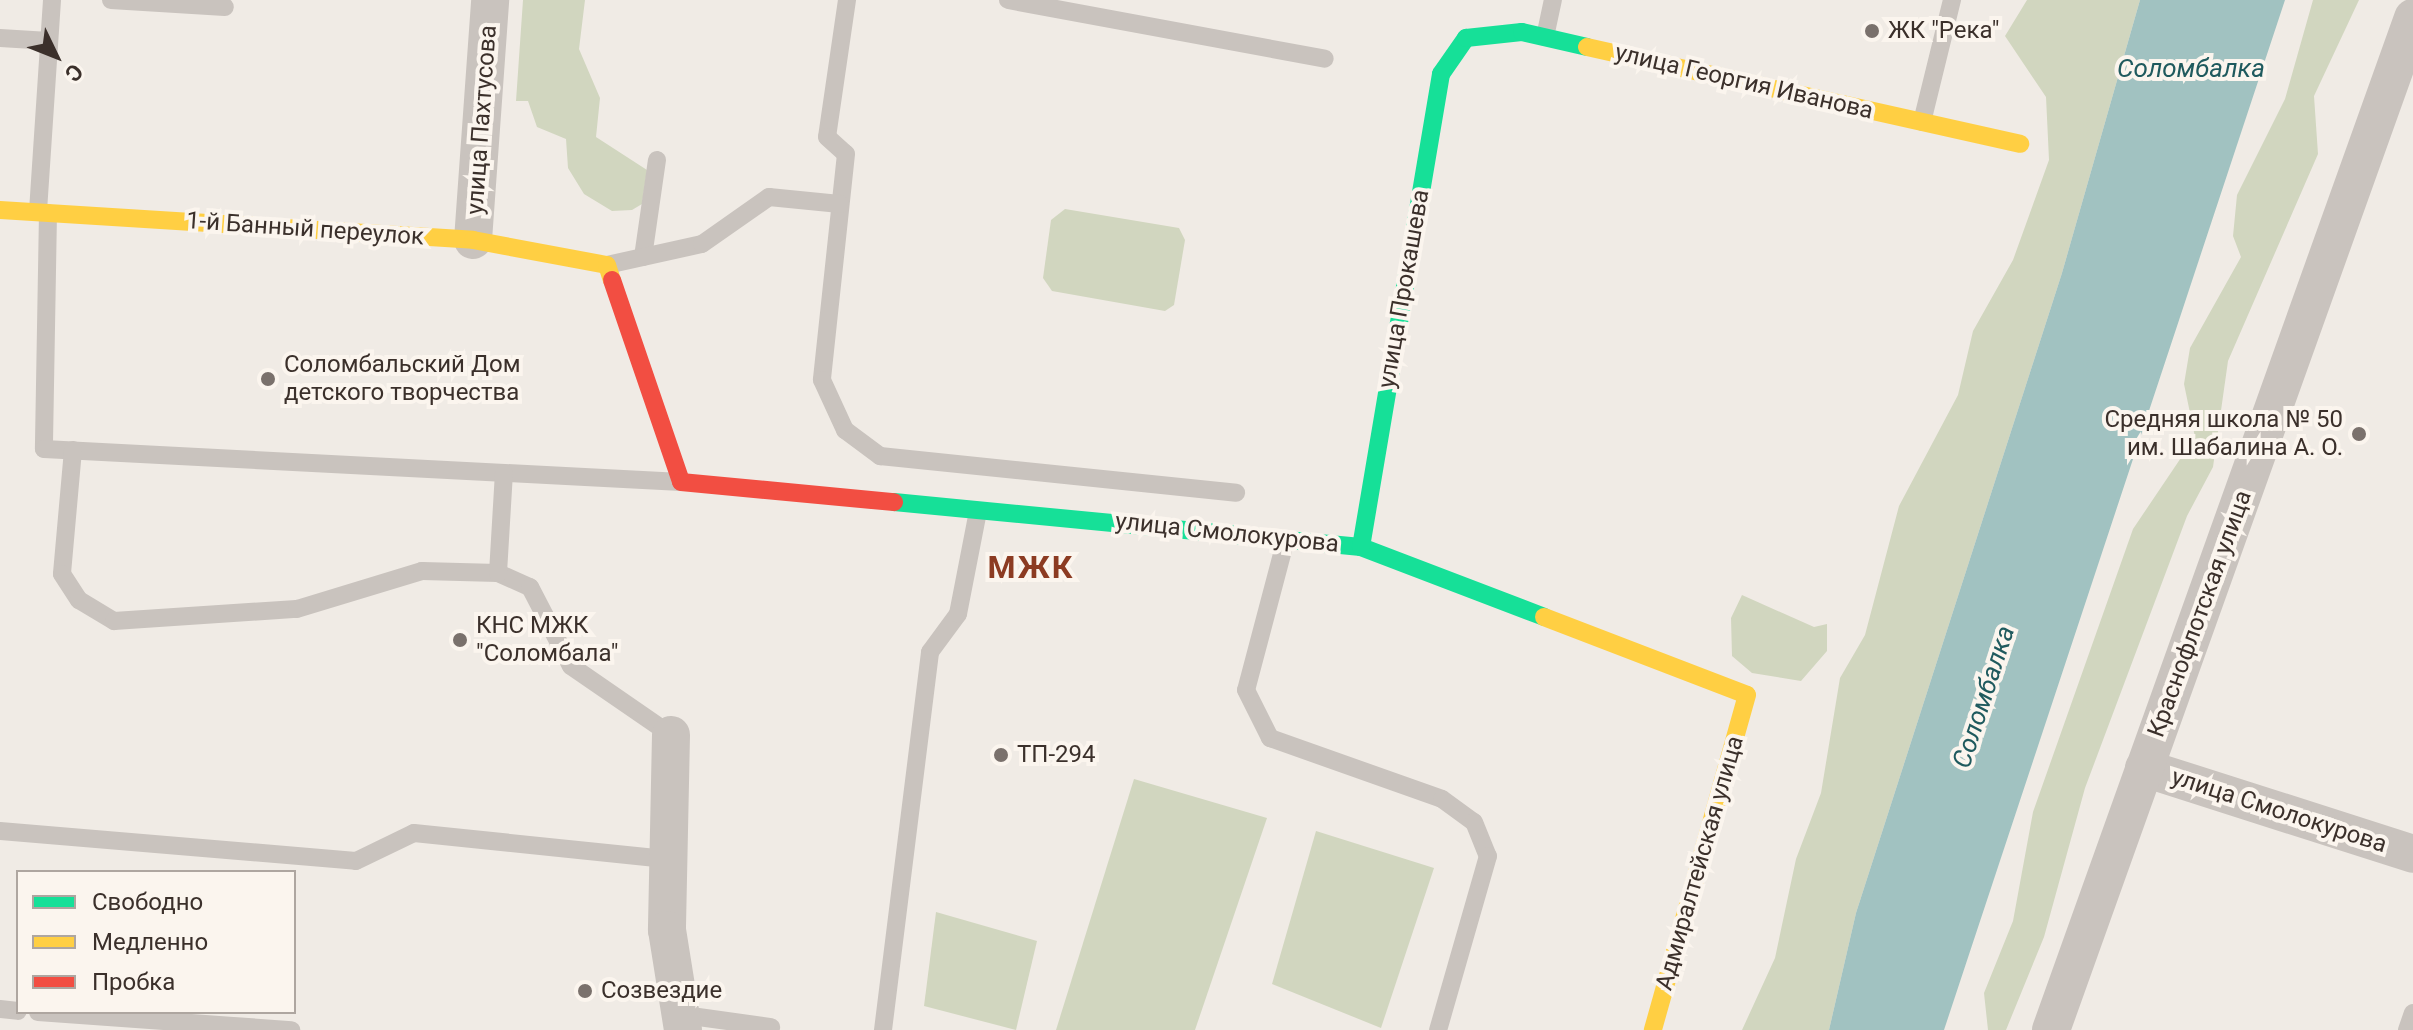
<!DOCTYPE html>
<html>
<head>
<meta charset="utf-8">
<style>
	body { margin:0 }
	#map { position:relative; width:2413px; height:1030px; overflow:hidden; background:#f0ebe5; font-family:Roboto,sans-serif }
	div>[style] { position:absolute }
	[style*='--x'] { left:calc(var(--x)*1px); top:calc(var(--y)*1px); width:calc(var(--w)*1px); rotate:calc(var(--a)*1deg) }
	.green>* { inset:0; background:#d1d6bf }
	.water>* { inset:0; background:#a1c2c1 }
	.lane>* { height:18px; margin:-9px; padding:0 9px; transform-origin:9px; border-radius:9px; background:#c9c3be }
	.street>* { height:38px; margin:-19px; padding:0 19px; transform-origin:19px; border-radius:19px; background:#c9c3be }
	.fast>* { height:18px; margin:-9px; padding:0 9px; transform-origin:9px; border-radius:9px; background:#16e098 }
	.slow>* { height:18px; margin:-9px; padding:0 9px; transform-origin:9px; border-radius:9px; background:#ffcf43 }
	.jam>* { height:18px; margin:-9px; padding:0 9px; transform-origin:9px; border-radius:9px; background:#f24e42 }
	.dots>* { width:22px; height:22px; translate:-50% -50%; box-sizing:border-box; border:4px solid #fbf5ee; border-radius:50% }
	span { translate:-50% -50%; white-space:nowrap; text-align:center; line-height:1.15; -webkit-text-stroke:8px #fbf5ee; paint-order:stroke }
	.poi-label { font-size:24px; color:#3b302b }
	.left { translate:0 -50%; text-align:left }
	.right { translate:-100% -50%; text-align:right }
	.street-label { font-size:24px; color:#3b302b }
	.water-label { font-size:26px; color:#1f5a5e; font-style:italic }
	.district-label { font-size:32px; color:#8c3b22; font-weight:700; letter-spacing:2px }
	.legend { position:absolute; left:16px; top:870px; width:280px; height:144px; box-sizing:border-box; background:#fbf5ee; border:2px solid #aea6a0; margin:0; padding:10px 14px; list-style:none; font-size:24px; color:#3b302b }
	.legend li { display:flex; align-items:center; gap:16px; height:40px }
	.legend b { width:40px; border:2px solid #aea6a0 }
	.north { position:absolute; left:16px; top:16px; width:80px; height:80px; -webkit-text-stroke:6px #fbf5ee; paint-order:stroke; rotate:133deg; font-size:22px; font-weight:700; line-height:32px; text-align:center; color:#3b302b }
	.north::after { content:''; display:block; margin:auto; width:28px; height:36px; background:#3b302b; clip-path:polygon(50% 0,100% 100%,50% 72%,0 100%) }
</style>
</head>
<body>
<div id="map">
	<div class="green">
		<div style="clip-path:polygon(523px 0,585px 0,579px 49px,600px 98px,596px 137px,647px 170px,642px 204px,632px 210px,612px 211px,584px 194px,568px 168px,566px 139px,537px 127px,528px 101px,516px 101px)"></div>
		<div style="clip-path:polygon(2027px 0,2140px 0,2062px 273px,1856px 913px,1829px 1030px,1742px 1030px,1775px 958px,1796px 859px,1821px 793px,1840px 678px,1865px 635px,1899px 506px,1958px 395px,1973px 331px,2013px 260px,2049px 160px,2046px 97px,2005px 36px)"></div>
		<div style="clip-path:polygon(2313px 0,2359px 0,2314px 96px,2318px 154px,2228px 361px,2213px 467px,2187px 516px,2085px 788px,2044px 937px,2006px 1030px,1988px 1030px,1984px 993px,2013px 921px,2033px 812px,2133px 529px,2195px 437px,2184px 384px,2190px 348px,2241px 257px,2233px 236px,2237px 195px,2285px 99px)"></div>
		<div style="clip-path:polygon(1065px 209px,1179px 228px,1185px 240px,1174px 305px,1165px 311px,1052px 291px,1043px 278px,1051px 220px)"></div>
		<div style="clip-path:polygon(1742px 595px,1814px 627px,1827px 624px,1827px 651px,1801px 681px,1752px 673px,1732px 656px,1731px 618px)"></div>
		<div style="clip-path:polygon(1134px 779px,1267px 818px,1195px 1030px,1056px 1030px)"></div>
		<div style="clip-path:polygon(1316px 831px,1434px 868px,1381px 1028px,1272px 984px)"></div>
		<div style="clip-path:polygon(936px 912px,1037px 941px,1016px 1030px,924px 1006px)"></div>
	</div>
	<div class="water">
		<div style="clip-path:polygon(2140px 0,2285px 0,1944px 1030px,1829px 1030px,1856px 913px,2062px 273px)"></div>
	</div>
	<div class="lane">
		<div style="--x:111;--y:0;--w:114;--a:3.5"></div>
		<div style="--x:847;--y:0;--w:138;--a:98.3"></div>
		<div style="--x:827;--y:137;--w:25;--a:42"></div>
		<div style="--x:846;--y:154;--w:227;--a:96.1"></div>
		<div style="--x:822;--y:380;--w:55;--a:65.3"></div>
		<div style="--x:845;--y:430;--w:44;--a:36.6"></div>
		<div style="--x:880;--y:456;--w:358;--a:5.9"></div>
		<div style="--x:1008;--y:0;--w:322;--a:10.5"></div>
		<div style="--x:1545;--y:37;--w:38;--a:-78"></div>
		<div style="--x:0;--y:38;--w:49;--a:3.5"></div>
		<div style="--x:1922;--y:122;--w:126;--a:-76.2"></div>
		<div style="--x:38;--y:211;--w:211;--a:-86.2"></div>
		<div style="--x:48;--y:213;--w:236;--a:91"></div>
		<div style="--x:44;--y:449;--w:638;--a:2.97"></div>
		<div style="--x:643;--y:257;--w:98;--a:-81.8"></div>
		<div style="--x:607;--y:265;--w:97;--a:-12.5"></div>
		<div style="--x:702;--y:244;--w:82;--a:-35"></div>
		<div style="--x:769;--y:197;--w:71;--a:5.6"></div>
		<div style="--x:73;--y:450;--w:124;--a:95.1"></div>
		<div style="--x:62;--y:574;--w:31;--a:57"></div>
		<div style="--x:79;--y:600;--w:41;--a:31"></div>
		<div style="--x:114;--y:621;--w:183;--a:-3.8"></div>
		<div style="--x:297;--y:609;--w:131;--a:-16.9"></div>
		<div style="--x:422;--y:571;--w:76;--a:1.5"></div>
		<div style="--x:498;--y:573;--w:35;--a:24"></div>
		<div style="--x:530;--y:587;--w:89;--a:62.6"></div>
		<div style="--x:571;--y:666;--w:121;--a:34.6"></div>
		<div style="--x:1286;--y:539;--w:156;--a:104.8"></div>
		<div style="--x:1246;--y:690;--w:54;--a:63.4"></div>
		<div style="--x:1270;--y:738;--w:182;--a:19.5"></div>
		<div style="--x:1442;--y:799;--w:39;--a:36"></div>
		<div style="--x:1474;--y:822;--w:37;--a:68"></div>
		<div style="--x:1488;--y:856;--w:181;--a:106"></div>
		<div style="--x:498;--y:573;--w:100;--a:-86.6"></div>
		<div style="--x:0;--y:831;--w:357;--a:4.8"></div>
		<div style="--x:356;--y:861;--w:64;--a:-25.8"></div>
		<div style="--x:414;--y:833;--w:253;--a:5.9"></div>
		<div style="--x:0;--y:1009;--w:18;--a:6"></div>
		<div style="--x:38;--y:1012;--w:254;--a:4.1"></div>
		<div style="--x:684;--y:1015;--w:88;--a:7.9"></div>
		<div style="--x:883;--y:1030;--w:381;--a:-82.9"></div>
		<div style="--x:930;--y:652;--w:47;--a:-53.6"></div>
		<div style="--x:958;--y:614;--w:105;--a:-79"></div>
		<div style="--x:2407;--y:1030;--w:18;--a:-71"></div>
	</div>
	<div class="street">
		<div style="--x:473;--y:240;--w:241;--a:-85.9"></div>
		<div style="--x:671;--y:735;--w:195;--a:91.2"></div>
		<div style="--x:667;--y:930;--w:101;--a:80.9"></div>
		<div style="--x:2144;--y:768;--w:282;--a:17.7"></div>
		<div style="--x:2051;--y:1030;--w:1075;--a:-70.32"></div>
	</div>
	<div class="fast">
		<div style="--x:894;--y:502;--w:469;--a:5.5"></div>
		<div style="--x:1361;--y:547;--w:196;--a:20.9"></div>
		<div style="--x:1361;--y:547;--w:480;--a:-80.4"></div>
		<div style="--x:1441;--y:74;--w:44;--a:-55.2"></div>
		<div style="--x:1466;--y:38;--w:56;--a:-6.1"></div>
		<div style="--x:1522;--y:32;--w:67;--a:13"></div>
	</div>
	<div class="slow">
		<div style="--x:1587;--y:47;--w:444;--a:12.6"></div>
		<div style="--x:0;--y:210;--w:474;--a:3.6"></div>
		<div style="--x:473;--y:240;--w:136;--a:10.6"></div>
		<div style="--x:607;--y:265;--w:16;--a:72"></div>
		<div style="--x:1544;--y:617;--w:217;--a:21"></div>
		<div style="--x:1747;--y:695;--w:348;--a:105.7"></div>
	</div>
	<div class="jam">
		<div style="--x:612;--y:280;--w:213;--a:71.1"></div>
		<div style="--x:681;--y:482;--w:214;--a:5.4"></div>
	</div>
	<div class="dots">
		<div style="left:1872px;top:31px;background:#7a716c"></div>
		<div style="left:268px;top:379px;background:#7a716c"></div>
		<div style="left:2359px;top:434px;background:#7a716c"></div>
		<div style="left:460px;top:640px;background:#7a716c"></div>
		<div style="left:1001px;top:755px;background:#7a716c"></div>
		<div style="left:585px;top:991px;background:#7a716c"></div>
	</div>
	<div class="poi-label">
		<span class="left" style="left:1888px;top:31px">ЖК "Река"</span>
		<span class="left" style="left:284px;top:379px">Соломбальский Дом<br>детского творчества</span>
		<span class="right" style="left:2343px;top:434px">Средняя школа № 50<br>им. Шабалина А. О.</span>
		<span class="left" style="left:476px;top:640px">КНС МЖК<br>"Соломбала"</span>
		<span class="left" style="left:1017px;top:755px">ТП-294</span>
		<span class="left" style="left:601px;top:991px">Созвездие</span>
	</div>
	<div class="street-label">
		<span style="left:1744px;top:82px;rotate:13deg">улица Георгия Иванова</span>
		<span style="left:482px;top:120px;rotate:-86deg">улица Пахтусова</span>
		<span style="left:305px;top:229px;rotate:4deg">1-й Банный переулок</span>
		<span style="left:1404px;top:289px;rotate:-80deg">улица Прокашева</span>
		<span style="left:1227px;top:533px;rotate:6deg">улица Смолокурова</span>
		<span style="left:2200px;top:614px;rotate:-70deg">Краснофлотская улица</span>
		<span style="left:2279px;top:811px;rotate:18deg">улица Смолокурова</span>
		<span style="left:1700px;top:863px;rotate:-74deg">Адмиралтейская улица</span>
	</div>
	<div class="water-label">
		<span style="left:2191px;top:69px">Соломбалка</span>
		<span style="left:1984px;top:697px;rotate:-72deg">Соломбалка</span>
	</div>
	<div class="district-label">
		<span style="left:1031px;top:567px">МЖК</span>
	</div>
	<ul class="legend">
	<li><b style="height:10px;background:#16e098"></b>Свободно</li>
	<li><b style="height:10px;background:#ffcf43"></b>Медленно</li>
	<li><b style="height:10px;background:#f24e42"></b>Пробка</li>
	</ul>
	<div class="north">С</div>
</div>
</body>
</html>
